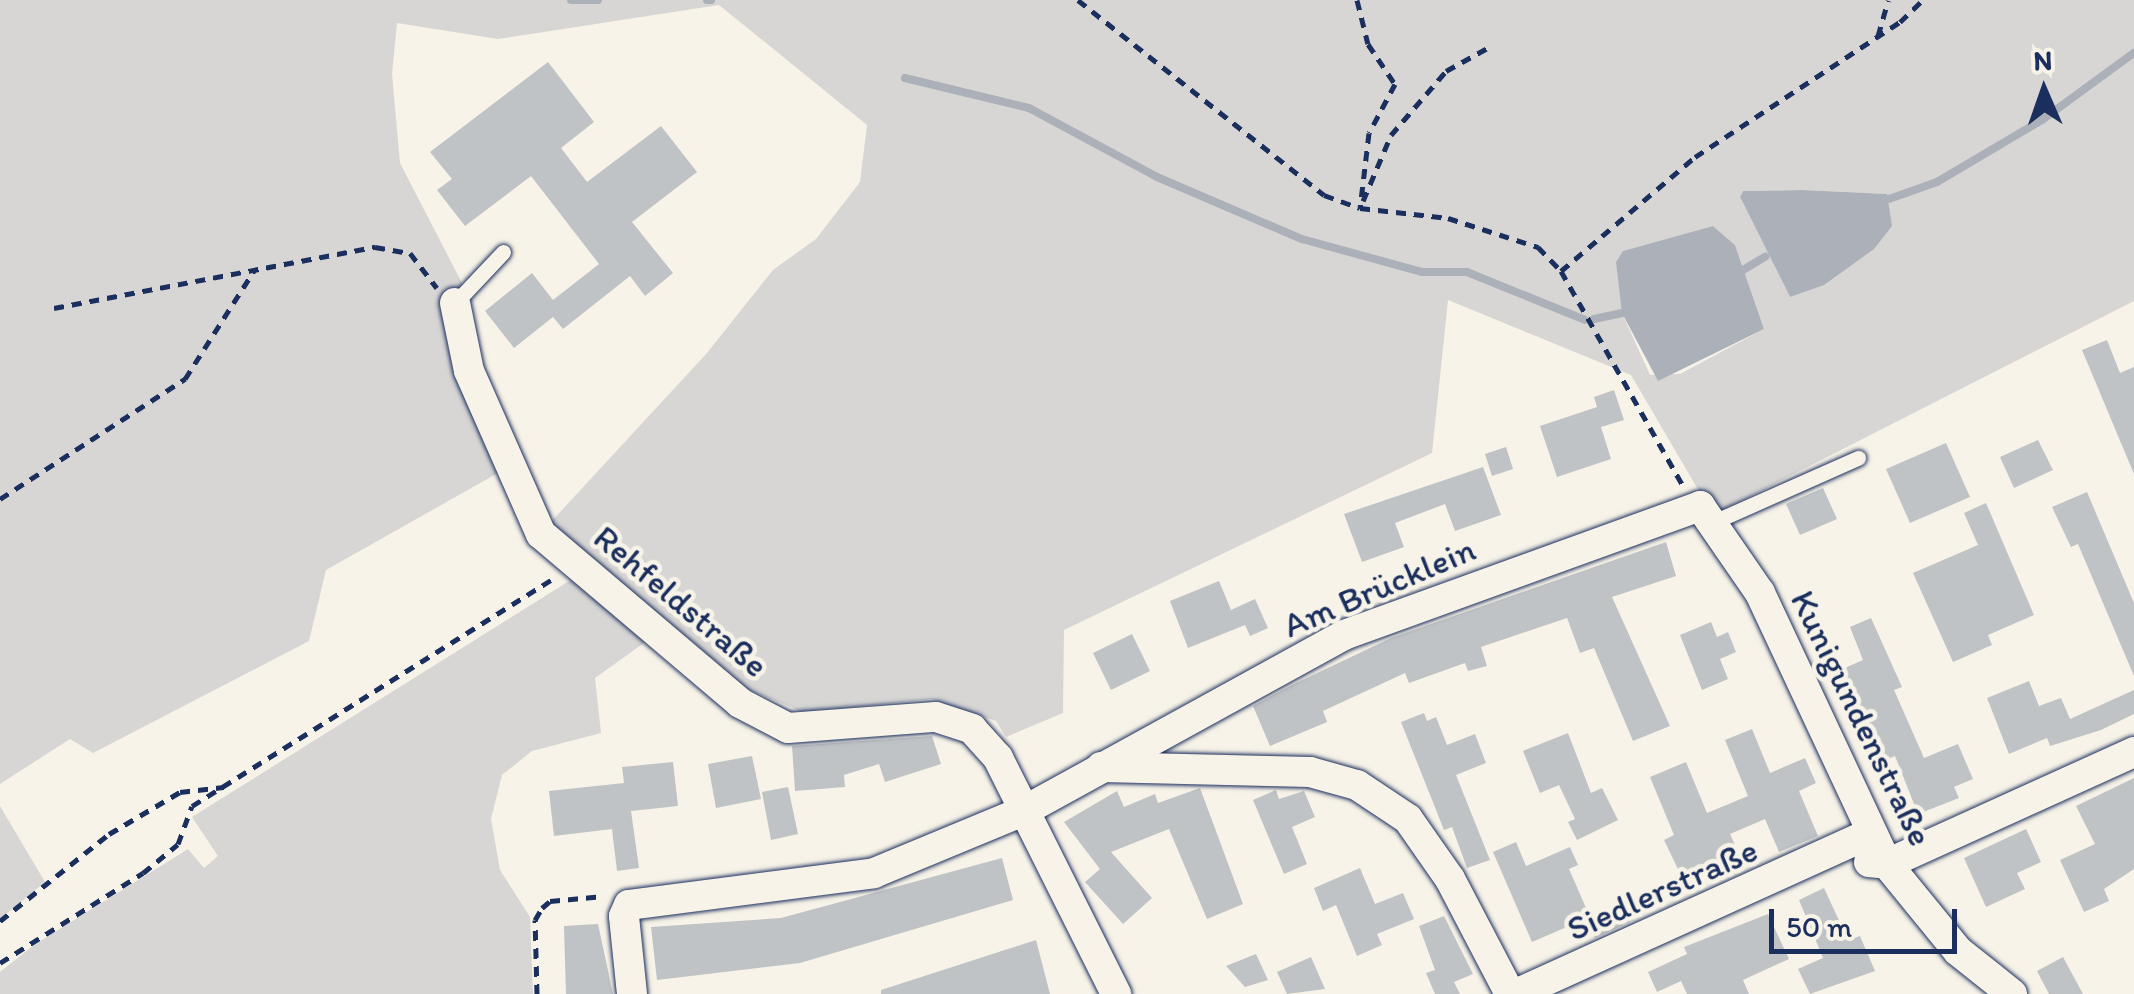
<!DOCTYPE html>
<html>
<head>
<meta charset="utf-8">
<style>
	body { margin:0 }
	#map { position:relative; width:2134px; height:994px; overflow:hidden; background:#f7f3e8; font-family:Itim,sans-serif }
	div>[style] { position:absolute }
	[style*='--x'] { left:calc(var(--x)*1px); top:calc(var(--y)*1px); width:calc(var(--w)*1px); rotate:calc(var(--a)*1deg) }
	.green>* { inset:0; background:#d7d6d4 }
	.water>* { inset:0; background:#acb0b9 }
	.stream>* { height:8px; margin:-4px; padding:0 4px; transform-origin:4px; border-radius:4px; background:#acb0b9 }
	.building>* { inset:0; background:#c0c3c5 }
	.path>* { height:5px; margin-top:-2.5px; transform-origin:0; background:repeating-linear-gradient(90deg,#1b2f5e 0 10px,transparent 0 18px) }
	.roads { filter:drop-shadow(0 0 2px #1b2f5e) drop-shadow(0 0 2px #1b2f5e) }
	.service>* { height:15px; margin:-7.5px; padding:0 7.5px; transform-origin:7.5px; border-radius:7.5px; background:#f7f3e8 }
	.minor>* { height:30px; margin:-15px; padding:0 15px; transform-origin:15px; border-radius:15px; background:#f7f3e8 }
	span { translate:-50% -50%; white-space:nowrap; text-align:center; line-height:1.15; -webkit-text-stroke:9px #f7f3e8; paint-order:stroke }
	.street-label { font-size:35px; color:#1b2f5e }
	.north { position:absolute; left:1994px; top:40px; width:100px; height:100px; -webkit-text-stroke:8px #f7f3e8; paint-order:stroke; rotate:358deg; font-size:28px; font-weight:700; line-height:40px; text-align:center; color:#1b2f5e }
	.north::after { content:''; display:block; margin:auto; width:35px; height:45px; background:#1b2f5e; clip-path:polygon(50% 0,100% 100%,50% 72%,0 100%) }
	.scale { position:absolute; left:1769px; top:909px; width:188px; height:45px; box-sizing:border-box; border:5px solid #1b2f5e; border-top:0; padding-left:12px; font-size:30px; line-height:35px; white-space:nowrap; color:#1b2f5e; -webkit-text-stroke:8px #f7f3e8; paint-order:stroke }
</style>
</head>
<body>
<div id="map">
	<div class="green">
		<div style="clip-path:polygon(evenodd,0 0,2134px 0,2134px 301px,1713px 515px,1631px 375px,1448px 300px,1432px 453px,1064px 630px,1063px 713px,1006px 737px,996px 721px,932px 699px,803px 712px,749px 690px,549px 524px,707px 353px,773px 270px,816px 239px,860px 182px,867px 125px,719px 5px,498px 39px,397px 23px,392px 74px,400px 163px,463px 285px,505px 469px,326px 570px,309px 641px,93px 753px,70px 739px,0 784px,0 0,1803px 190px,1887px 194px,1790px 297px,1740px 197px,1743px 191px,1803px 190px,0 0,1713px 226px,1735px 245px,1764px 329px,1680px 374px,1650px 375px,1622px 313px,1624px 251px,1713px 226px)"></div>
		<div style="clip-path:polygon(574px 578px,651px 638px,595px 678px,601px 733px,532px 751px,502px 775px,491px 819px,500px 870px,530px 917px,533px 994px,0 994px,0 972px,34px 945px,188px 849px,204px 868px,218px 856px,192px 817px)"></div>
		<div style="clip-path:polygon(0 806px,45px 882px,0 919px)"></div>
	</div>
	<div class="water">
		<div style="clip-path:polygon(1803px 190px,1887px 194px,1892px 226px,1874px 249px,1824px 285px,1790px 297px,1740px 197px,1743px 191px)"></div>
		<div style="clip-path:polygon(1713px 226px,1735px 245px,1764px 329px,1658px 381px,1622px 313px,1616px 262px,1623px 251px)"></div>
	</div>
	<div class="stream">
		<div style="--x:571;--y:0;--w:27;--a:0"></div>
		<div style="--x:707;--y:0;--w:4;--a:0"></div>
		<div style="--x:905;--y:78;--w:128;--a:13.6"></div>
		<div style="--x:1029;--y:108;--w:145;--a:28.3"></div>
		<div style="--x:1157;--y:177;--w:158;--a:23.2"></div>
		<div style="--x:1302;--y:239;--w:124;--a:15.4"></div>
		<div style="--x:1422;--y:272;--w:45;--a:0"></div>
		<div style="--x:1467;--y:272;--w:127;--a:22.1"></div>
		<div style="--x:1889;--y:199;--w:51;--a:-19.5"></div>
		<div style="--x:1937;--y:182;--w:122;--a:-30.6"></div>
		<div style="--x:2042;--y:120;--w:114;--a:-36.1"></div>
		<div style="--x:1743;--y:270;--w:26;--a:-31"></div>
		<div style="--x:1594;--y:319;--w:29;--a:-12"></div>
	</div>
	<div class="building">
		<div style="clip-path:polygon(548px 62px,594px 122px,561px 148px,587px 182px,661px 126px,697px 172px,632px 222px,673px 273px,645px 296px,630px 276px,563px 329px,553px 317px,514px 348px,485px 311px,532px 273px,553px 300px,599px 264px,531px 176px,465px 226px,437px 190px,452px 179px,430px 152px)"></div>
		<div style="clip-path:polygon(2107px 340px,2120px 373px,2134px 367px,2134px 474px,2082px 350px)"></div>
		<div style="clip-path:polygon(1614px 390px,1624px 420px,1601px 427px,1611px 459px,1557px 477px,1540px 426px,1597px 407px,1594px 397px)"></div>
		<div style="clip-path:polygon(2038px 440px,2053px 470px,2014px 488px,2000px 457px)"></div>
		<div style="clip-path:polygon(1946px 443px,1970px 497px,1910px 523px,1886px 469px)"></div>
		<div style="clip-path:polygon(1506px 447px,1513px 469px,1492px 476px,1485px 454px)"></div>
		<div style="clip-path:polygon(1483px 467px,1501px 515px,1455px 531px,1445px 504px,1395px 523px,1404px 547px,1362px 562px,1344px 514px)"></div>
		<div style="clip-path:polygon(1823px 488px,1837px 519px,1800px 535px,1786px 504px)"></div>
		<div style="clip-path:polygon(2087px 492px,2134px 603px,2134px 676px,2078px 544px,2071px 547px,2052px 507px)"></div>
		<div style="clip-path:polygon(1986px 503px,2034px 615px,1988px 635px,1992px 645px,1953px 662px,1913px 573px,1978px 545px,1964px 513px)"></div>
		<div style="clip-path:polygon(1666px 542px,1676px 576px,1612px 597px,1670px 726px,1633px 741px,1594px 648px,1580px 653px,1567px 618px,1481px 647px,1487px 666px,1468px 671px,1465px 663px,1409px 683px,1405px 673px,1323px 711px,1327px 722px,1270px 746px,1253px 706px,1292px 685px,1391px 638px)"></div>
		<div style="clip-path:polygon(1219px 581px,1231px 610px,1255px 599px,1268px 628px,1250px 636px,1245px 625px,1188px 648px,1170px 601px)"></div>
		<div style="clip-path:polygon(1871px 618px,1902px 687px,1894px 690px,1924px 758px,1958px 744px,1973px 779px,1954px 787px,1959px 798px,1918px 814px,1895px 756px,1885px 760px,1840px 670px,1863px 660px,1850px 627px)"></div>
		<div style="clip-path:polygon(1711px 622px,1717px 637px,1728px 632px,1736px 652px,1720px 659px,1728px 679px,1702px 690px,1680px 635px)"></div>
		<div style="clip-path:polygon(1132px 634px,1150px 671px,1111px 690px,1093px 653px)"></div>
		<div style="clip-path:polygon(2029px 681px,2039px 706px,2061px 698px,2070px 719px,2134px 690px,2134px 714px,2101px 730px,2050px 746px,2047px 738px,2009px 754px,1987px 698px)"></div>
		<div style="clip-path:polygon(1424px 713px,1427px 721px,1436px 717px,1447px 745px,1475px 734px,1486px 763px,1456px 775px,1490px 860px,1467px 868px,1452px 827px,1444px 830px,1401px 722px)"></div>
		<div style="clip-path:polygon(1752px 729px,1770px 773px,1805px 758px,1816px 783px,1799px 791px,1818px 836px,1779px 852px,1765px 819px,1730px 834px,1744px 864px,1688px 890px,1664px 840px,1674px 835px,1650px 777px,1686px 762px,1707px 813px,1748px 796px,1725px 740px)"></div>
		<div style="clip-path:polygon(1568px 733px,1591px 793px,1602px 788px,1618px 820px,1577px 840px,1568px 822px,1575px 819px,1559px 785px,1540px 793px,1523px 751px)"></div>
		<div style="clip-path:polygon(932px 736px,941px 764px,885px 782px,879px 764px,844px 775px,845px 787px,795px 791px,792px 746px)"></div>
		<div style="clip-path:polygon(752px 756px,761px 799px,716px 808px,708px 764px)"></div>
		<div style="clip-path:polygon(673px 762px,678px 806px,631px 811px,639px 868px,617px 871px,612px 829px,554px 836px,549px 791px,624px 783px,622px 767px)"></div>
		<div style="clip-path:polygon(2134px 778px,2134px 869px,2104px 889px,2109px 901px,2084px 912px,2060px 860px,2095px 844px,2076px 806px)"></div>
		<div style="clip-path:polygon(788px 787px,798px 834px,771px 840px,762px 792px)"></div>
		<div style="clip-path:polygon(1200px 788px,1243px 904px,1207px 919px,1169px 829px,1111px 852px,1152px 898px,1123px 924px,1085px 882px,1100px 869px,1064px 822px,1117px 791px,1124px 807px,1155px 794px,1158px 803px)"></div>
		<div style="clip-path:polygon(1276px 790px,1279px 799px,1304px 791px,1315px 817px,1292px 827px,1307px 864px,1284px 874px,1253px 800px)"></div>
		<div style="clip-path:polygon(2026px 829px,2041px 862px,2017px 873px,2025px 889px,1986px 907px,1964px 858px)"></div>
		<div style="clip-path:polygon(1516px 842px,1526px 866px,1570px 847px,1578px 865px,1569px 869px,1590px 917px,1532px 942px,1493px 852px)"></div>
		<div style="clip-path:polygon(1002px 858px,1013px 900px,800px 963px,657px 980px,651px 927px,781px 918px)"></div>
		<div style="clip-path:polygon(1360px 868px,1375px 904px,1403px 893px,1414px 919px,1377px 934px,1382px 945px,1357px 956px,1336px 905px,1323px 911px,1314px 888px)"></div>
		<div style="clip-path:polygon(1824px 888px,1848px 940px,1860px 936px,1875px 971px,1810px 994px,1798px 969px,1823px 958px,1799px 900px)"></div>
		<div style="clip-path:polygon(1627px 904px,1634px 920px,1595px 938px,1587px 923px)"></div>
		<div style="clip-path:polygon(1768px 914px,1789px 959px,1743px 980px,1749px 994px,1687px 994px,1681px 981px,1657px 992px,1648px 972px,1687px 954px,1684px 947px)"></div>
		<div style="clip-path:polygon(1444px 916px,1473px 974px,1454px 982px,1460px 994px,1435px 994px,1426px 973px,1435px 970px,1419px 926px)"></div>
		<div style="clip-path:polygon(598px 924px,613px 994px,566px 994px,564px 926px)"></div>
		<div style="clip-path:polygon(1036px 940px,1050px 994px,881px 994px,881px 990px)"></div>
		<div style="clip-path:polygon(1256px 954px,1268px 980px,1245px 987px,1226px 966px)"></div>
		<div style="clip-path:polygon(1311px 957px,1325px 989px,1287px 994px,1277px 972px)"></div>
		<div style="clip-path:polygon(2063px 957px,2083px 994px,2049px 994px,2037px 971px)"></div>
	</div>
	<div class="path">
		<div style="--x:1078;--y:0;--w:314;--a:38.4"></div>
		<div style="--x:1324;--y:195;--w:38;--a:20"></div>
		<div style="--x:1360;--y:208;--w:89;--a:6.5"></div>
		<div style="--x:1448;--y:218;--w:95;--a:17.9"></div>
		<div style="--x:1538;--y:247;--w:33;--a:46"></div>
		<div style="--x:1561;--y:271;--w:245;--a:60.4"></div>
		<div style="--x:1357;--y:0;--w:45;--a:76"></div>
		<div style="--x:1368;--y:44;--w:48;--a:56"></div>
		<div style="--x:1395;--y:84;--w:55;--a:118"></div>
		<div style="--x:1369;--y:133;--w:76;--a:96.8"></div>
		<div style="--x:1878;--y:36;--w:37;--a:-74"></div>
		<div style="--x:1363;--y:201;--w:72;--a:-67"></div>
		<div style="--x:1391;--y:135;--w:84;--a:-49.3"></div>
		<div style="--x:1446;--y:71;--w:51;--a:-29.1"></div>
		<div style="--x:1561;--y:271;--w:176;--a:-40.4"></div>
		<div style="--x:1695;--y:157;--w:245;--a:-33.4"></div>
		<div style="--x:1900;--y:22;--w:32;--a:-44"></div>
		<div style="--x:54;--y:308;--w:327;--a:-10.8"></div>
		<div style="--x:375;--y:247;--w:36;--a:10"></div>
		<div style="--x:410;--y:253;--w:44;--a:52.4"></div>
		<div style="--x:0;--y:499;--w:221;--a:-33"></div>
		<div style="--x:185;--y:379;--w:130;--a:-57.5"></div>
		<div style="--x:0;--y:921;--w:139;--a:-38.6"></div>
		<div style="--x:109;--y:834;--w:82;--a:-30.6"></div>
		<div style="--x:180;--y:792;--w:44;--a:-6.5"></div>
		<div style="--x:0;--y:963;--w:169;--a:-32.2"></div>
		<div style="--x:143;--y:873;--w:45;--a:-39.6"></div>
		<div style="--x:178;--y:844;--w:40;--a:-69.8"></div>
		<div style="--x:192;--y:806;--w:426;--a:-32.2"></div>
		<div style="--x:537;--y:994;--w:74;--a:-91.5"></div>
		<div style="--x:535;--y:920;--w:14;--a:-60"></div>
		<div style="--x:542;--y:908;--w:11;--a:-41"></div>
		<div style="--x:550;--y:901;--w:54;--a:-5.3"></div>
	</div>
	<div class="roads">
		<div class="service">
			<div style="--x:455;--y:303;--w:70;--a:-46.7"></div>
			<div style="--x:1711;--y:523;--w:161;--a:-23.9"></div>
		</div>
		<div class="minor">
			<div style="--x:455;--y:303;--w:69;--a:78.4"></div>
			<div style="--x:469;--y:371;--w:178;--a:66.2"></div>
			<div style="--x:541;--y:534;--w:261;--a:40.3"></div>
			<div style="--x:740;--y:703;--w:54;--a:27.5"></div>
			<div style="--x:788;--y:728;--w:148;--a:-4.3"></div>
			<div style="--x:936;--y:717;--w:38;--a:18"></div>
			<div style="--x:972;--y:729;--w:39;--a:48"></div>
			<div style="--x:998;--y:758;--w:264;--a:63.4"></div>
			<div style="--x:1101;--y:767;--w:209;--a:1.4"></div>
			<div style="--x:1310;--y:772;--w:49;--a:15.5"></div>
			<div style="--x:1357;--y:785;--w:61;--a:33.7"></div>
			<div style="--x:1408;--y:819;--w:73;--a:55"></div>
			<div style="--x:1450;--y:879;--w:130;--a:62.4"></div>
			<div style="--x:1869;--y:862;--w:18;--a:6"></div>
			<div style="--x:1887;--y:864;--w:271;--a:-24.4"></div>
			<div style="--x:632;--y:994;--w:78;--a:-95.9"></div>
			<div style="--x:624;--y:916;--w:12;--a:-66"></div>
			<div style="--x:629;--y:905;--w:247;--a:-7.4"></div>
			<div style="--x:874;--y:873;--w:162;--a:-22.5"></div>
			<div style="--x:1024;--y:811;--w:365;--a:-28.8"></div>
			<div style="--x:1344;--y:635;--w:379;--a:-19.9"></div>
			<div style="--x:1700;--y:506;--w:106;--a:55.4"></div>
			<div style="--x:1760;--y:593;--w:299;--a:64.9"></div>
			<div style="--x:1887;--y:864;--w:112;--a:50.8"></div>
			<div style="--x:1958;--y:951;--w:69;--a:38.5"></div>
			<div style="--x:1516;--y:994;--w:388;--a:-24.4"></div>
		</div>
	</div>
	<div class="street-label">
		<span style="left:1379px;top:587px;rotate:-23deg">Am Brücklein</span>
		<span style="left:681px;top:601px;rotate:40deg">Rehfeldstraße</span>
		<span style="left:1862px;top:718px;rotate:64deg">Kunigundenstraße</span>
		<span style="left:1662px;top:889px;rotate:-24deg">Siedlerstraße</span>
	</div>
	<div class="north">N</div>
	<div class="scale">50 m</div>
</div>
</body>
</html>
